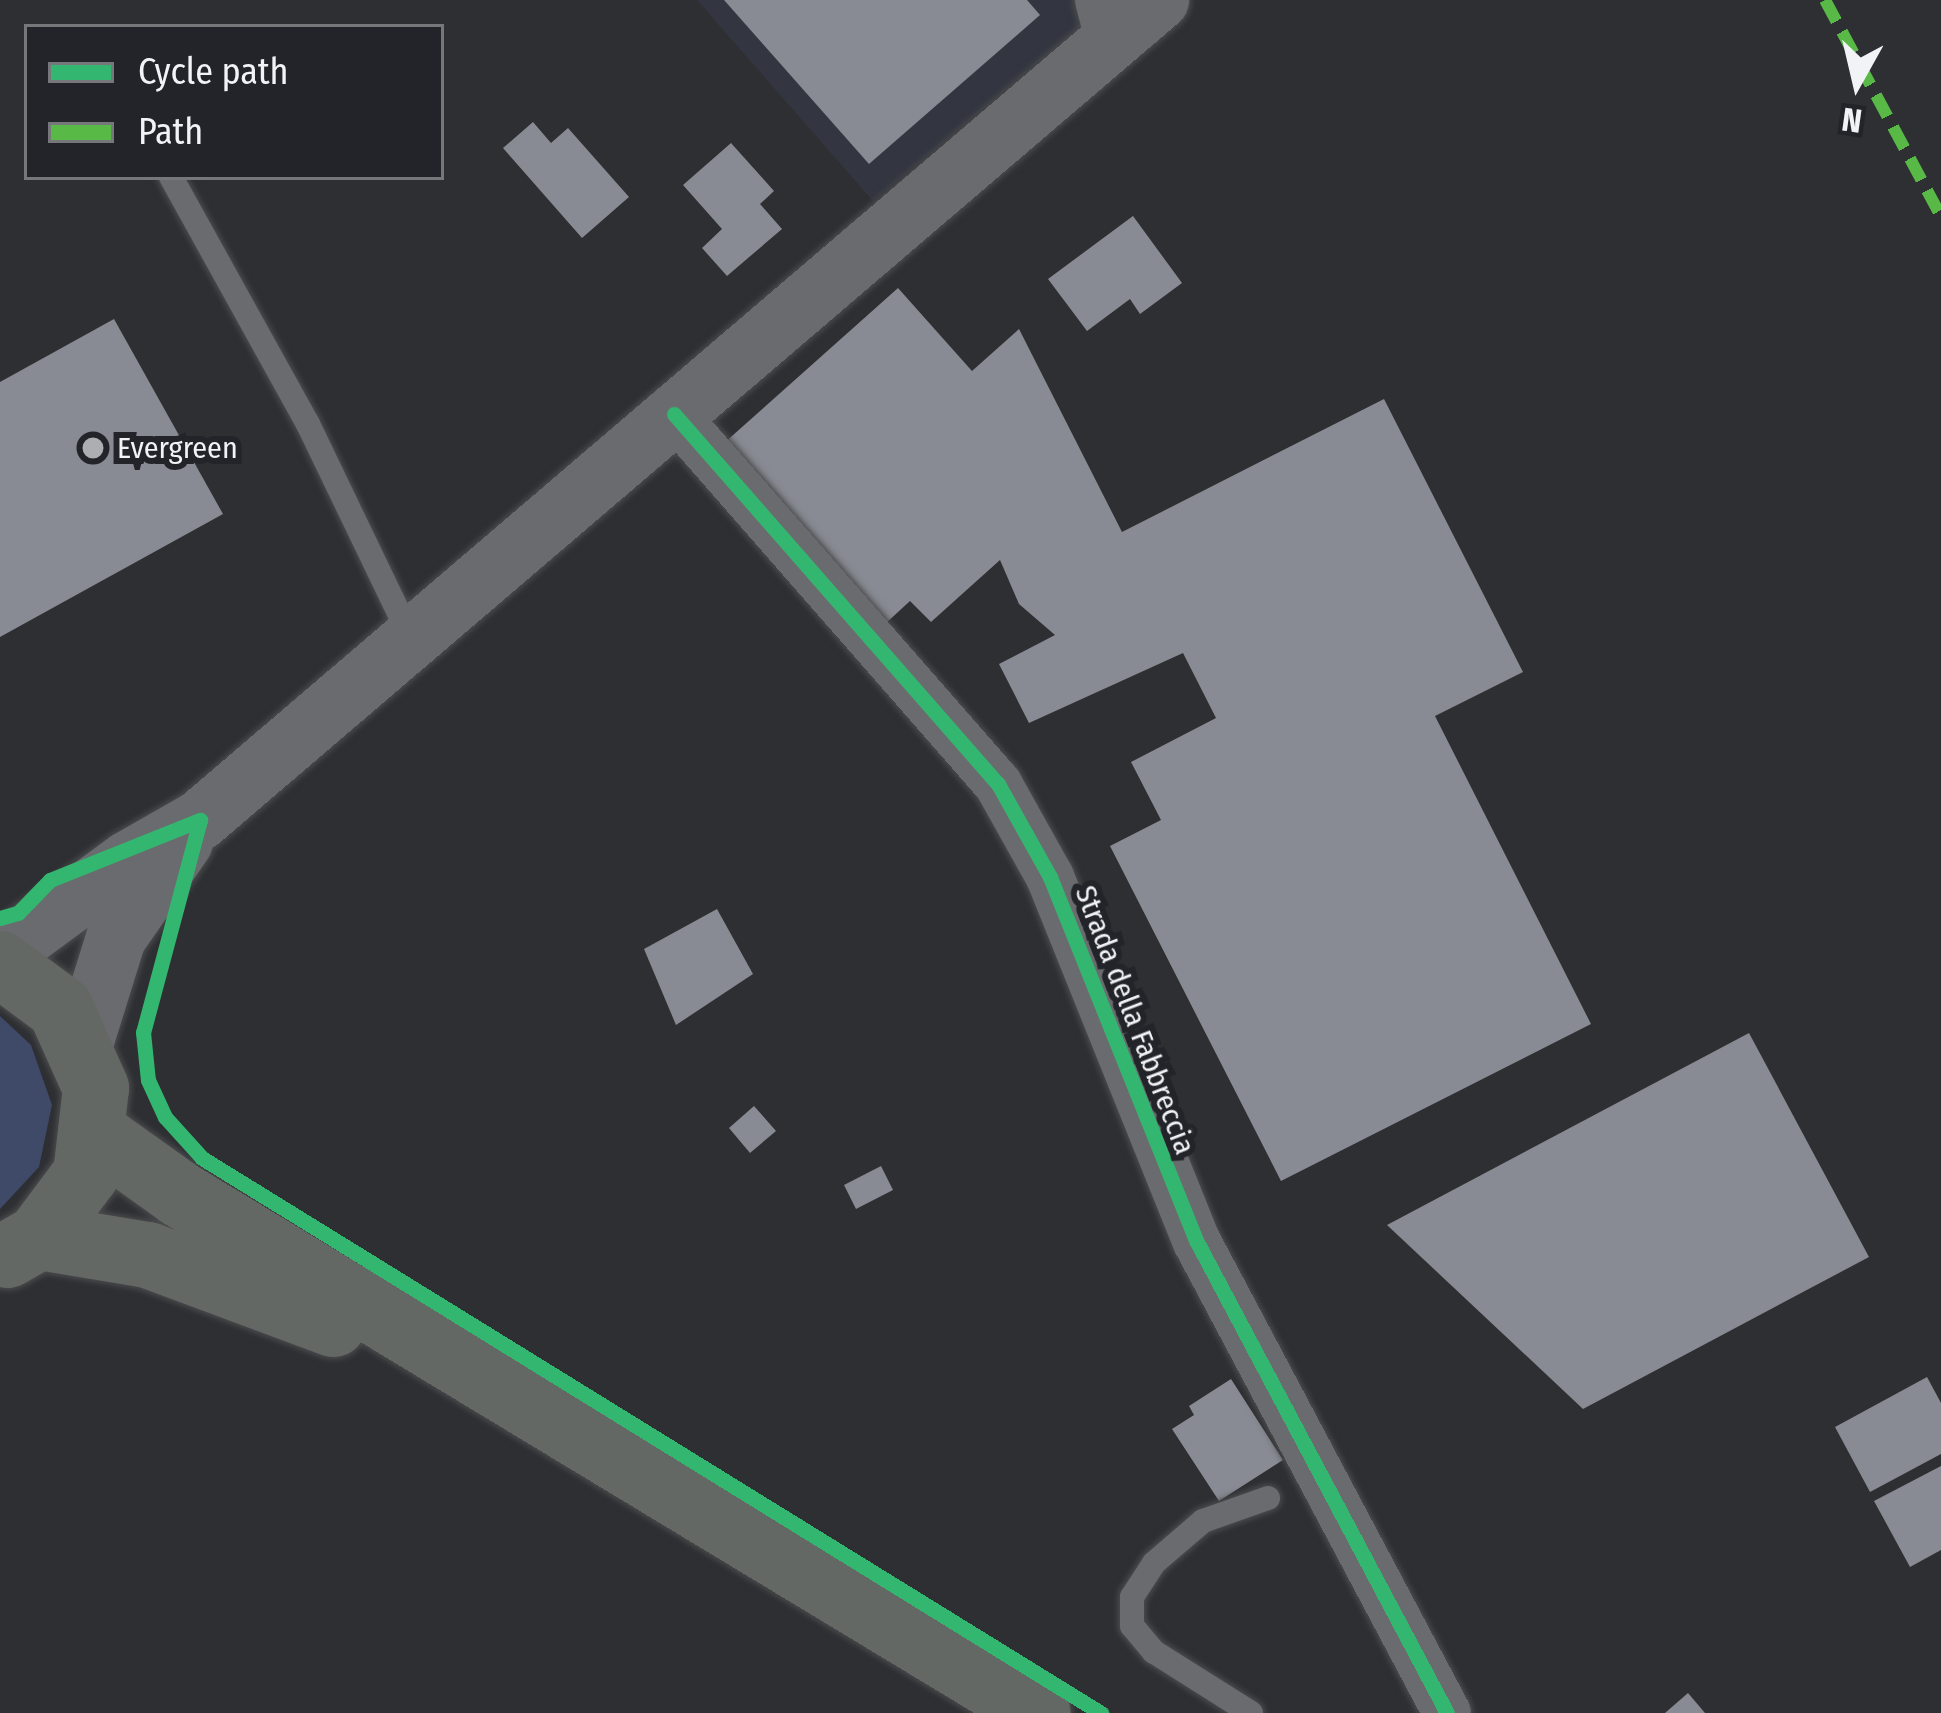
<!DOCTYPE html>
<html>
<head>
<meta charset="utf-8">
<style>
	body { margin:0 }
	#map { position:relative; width:1941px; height:1713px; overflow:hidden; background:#2d2f32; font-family:"Fira Sans Condensed",sans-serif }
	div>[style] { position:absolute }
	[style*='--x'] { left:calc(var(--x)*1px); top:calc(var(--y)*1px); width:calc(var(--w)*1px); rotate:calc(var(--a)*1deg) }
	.built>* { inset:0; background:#333640 }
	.green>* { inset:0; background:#3f4968 }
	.building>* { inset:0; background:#888b93 }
	.roads { filter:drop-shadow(0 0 3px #4b4c4e) drop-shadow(0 0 3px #4b4c4e) }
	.service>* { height:24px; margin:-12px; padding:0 12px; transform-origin:12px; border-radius:12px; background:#696b6e }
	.minor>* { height:48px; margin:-24px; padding:0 24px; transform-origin:24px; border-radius:24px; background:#696b6e }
	.tertiary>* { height:60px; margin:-30px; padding:0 30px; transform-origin:30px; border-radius:30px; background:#696b6e }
	.primary>* { height:66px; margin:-33px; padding:0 33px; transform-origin:33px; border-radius:33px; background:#646865 }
	.quiet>* { height:12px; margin-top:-6px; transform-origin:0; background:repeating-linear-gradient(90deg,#58b947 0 24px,transparent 0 36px) }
	.cycleway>* { height:15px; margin:-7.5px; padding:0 7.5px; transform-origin:7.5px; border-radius:7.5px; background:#33b770 }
	.dots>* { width:33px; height:33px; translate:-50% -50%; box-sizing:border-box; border:6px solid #222429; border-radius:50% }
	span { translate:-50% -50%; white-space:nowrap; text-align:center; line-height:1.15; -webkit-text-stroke:12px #222429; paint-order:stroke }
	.poi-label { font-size:30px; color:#f2f3f7 }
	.left { translate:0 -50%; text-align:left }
	.street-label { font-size:30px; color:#f2f3f7 }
	.legend { position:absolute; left:24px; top:24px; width:420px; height:156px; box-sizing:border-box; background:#222429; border:3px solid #75777b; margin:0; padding:15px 21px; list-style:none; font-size:36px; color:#f2f3f7 }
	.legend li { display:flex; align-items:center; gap:24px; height:60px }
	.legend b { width:60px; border:3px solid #75777b }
	.north { position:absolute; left:1797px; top:24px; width:120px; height:120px; -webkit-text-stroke:9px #222429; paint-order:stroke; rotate:188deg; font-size:33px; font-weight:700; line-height:48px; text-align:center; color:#f2f3f7 }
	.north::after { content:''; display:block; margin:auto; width:42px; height:54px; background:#f2f3f7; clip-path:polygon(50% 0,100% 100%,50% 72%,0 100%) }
</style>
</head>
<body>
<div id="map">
	<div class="built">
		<div style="clip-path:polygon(697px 0,1077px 0,1085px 24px,873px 201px)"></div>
	</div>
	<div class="green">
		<div style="clip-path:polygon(0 1016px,31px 1045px,52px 1105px,39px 1167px,0 1209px)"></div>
	</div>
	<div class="building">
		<div style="clip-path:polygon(724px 0,1027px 0,1040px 15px,869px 164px)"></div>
		<div style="clip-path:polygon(533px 122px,551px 143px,568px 128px,629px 197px,582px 238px,503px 148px)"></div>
		<div style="clip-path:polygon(731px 143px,774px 191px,760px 204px,782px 229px,727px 276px,702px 248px,722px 229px,683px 185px)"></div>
		<div style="clip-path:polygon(1133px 216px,1182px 283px,1140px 314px,1130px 299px,1087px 331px,1048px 279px)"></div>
		<div style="clip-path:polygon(898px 288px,972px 371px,1019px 329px,1122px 532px,1384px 399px,1523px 672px,1435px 716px,1591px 1024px,1281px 1181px,1110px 846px,1161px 820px,1131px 762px,1216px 718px,1183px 653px,1029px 723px,999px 664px,1055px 635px,1019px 604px,1000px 560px,931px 622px,910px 601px,885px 624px,723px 444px)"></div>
		<div style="clip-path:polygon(114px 319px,223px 514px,0 637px,0 382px)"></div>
		<div style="clip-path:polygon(717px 909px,753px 974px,676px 1025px,644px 949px)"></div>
		<div style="clip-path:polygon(1749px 1033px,1869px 1257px,1583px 1409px,1387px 1225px)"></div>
		<div style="clip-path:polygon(754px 1106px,776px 1131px,750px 1153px,729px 1128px)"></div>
		<div style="clip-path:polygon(881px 1166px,893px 1190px,856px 1209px,844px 1185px)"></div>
		<div style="clip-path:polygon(1927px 1377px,1941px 1403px,1941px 1454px,1870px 1492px,1835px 1427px)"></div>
		<div style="clip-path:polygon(1231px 1379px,1283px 1460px,1219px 1501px,1172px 1429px,1194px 1415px,1189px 1406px)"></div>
		<div style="clip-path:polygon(1941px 1466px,1941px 1550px,1910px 1567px,1874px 1501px)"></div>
		<div style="clip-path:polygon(1688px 1693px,1705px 1713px,1665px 1713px)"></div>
	</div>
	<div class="roads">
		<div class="service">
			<div style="--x:171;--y:177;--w:282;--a:61"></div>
			<div style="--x:308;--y:424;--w:237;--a:64.3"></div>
			<div style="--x:1251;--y:1713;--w:115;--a:-147.8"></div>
			<div style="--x:1154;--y:1652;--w:34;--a:-130"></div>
			<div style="--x:1132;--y:1626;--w:29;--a:-90"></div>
			<div style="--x:1132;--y:1597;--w:40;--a:-57.1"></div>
			<div style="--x:1154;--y:1563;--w:65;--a:-40.6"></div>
			<div style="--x:1203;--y:1521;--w:69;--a:-19.5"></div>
		</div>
		<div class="minor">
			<div style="--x:1099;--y:0;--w:43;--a:75.3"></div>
			<div style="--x:674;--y:414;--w:492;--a:48.8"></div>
			<div style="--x:998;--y:784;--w:107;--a:60.8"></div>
			<div style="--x:1050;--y:877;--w:393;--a:68.1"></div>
			<div style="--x:1197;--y:1242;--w:533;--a:62.04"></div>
		</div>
		<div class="tertiary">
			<div style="--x:0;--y:955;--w:159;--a:-36.3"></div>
			<div style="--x:128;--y:861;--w:83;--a:-29.7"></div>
			<div style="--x:200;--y:820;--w:1262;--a:-40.53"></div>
			<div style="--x:83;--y:1044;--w:111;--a:-72.7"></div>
			<div style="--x:116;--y:938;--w:117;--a:-55.1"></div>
		</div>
		<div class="primary">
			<div style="--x:0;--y:964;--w:74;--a:36.3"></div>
			<div style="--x:60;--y:1008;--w:88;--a:65.8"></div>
			<div style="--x:96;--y:1088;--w:87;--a:96.6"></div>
			<div style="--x:86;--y:1174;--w:79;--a:126.7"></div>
			<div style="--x:39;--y:1237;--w:36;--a:150"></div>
			<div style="--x:97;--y:1135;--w:103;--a:35.5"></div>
			<div style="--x:181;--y:1195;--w:1001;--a:31.15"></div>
			<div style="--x:39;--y:1237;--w:110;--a:9.4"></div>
			<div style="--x:148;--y:1255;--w:198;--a:20.4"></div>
		</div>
	</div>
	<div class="quiet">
		<div style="--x:1825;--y:0;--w:245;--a:61.8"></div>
	</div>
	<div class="cycleway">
		<div style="--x:674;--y:414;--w:492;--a:48.8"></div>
		<div style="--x:998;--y:784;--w:107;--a:60.8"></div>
		<div style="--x:1050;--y:877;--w:393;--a:68.1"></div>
		<div style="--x:1197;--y:1242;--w:533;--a:62.04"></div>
		<div style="--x:0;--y:918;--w:19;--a:-16"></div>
		<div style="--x:18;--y:913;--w:46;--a:-45.9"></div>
		<div style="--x:50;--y:880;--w:162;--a:-21.8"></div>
		<div style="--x:200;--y:820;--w:220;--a:105"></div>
		<div style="--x:143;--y:1032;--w:48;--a:84.1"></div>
		<div style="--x:148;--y:1080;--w:41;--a:65.3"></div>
		<div style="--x:165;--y:1117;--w:55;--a:47.9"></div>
		<div style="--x:202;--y:1158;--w:1057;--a:31.69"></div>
	</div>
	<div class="dots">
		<div style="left:93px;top:448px;background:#adaeb2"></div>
	</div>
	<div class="poi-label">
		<span class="left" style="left:117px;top:448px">Evergreen</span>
	</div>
	<div class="street-label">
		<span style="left:1135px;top:1020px;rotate:69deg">Strada della Fabbreccia</span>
	</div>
	<ul class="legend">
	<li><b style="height:15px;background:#33b770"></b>Cycle path</li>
	<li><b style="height:15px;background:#58b947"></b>Path</li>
	</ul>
	<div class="north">N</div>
</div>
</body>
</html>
